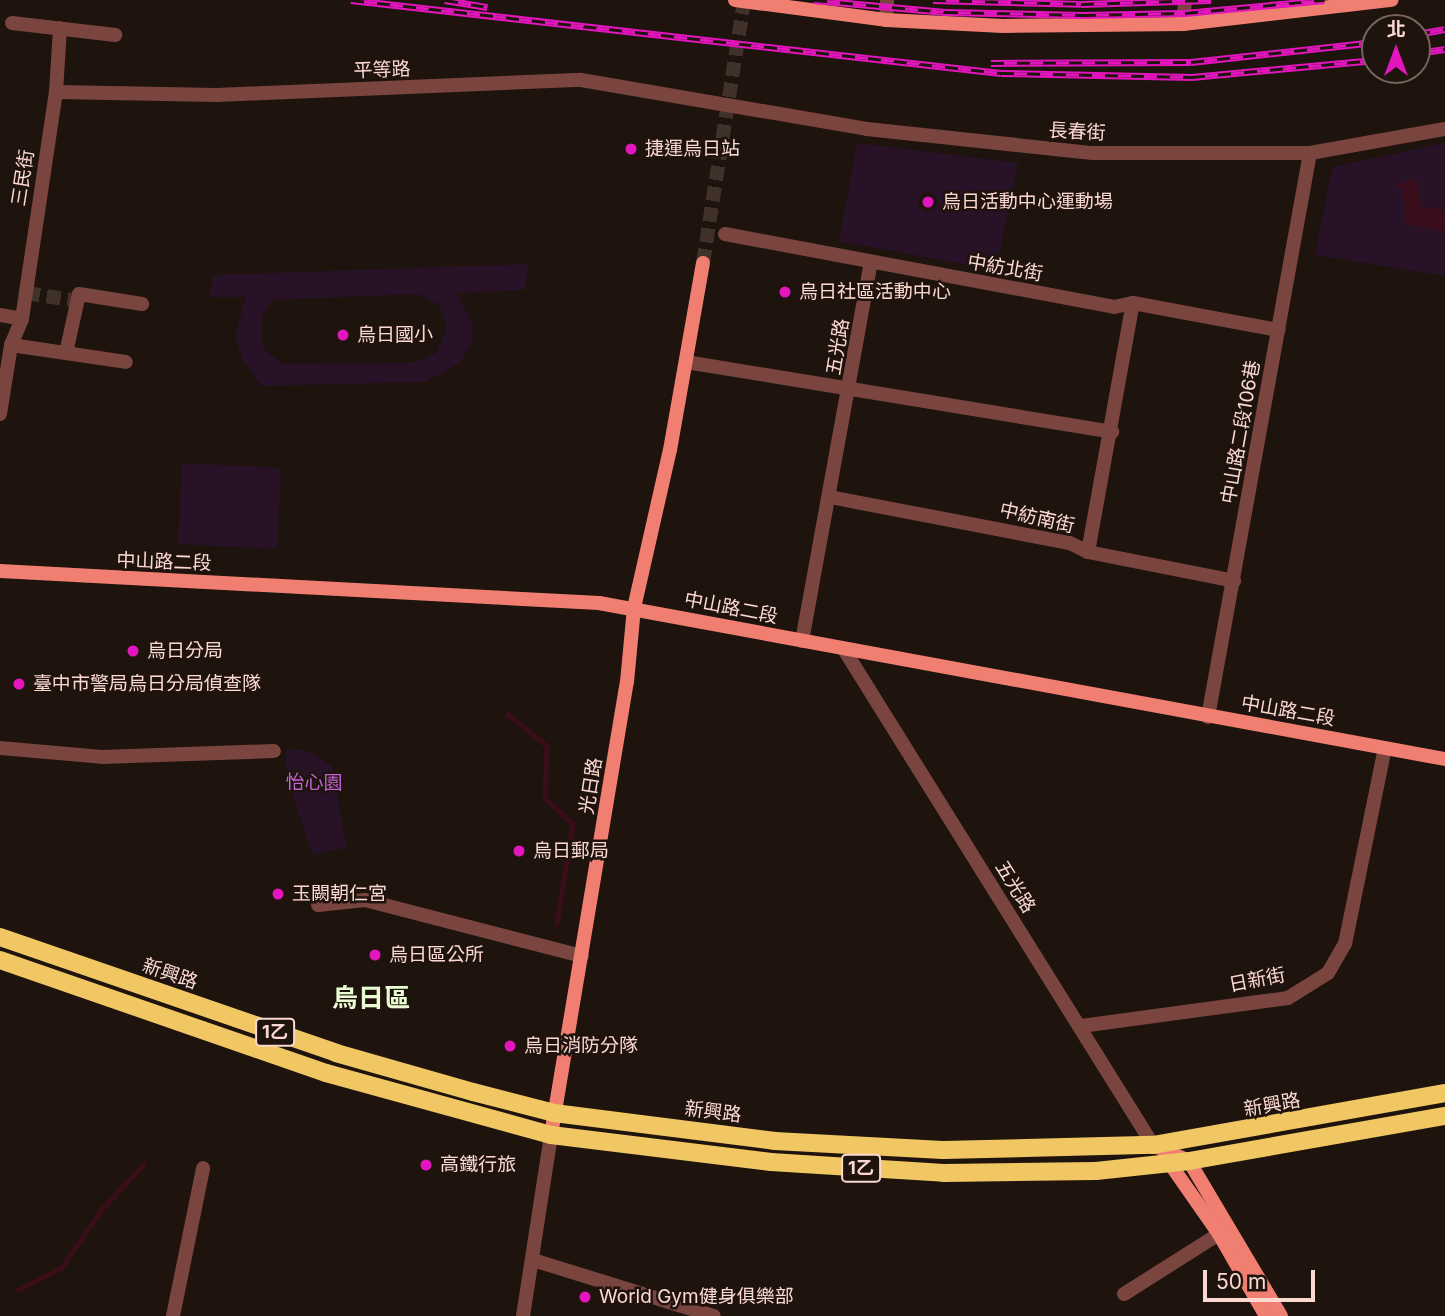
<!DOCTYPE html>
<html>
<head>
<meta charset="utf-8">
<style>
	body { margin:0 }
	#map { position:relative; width:1445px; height:1316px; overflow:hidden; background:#1f130e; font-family:Inter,"Noto Sans TC",sans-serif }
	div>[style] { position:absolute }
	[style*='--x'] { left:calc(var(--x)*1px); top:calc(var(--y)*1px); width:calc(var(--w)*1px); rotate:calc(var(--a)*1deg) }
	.green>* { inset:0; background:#281227 }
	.water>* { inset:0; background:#390e1a }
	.stream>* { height:4.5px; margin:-2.25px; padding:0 2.25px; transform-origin:2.25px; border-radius:2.25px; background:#390e1a }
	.street-tunnel>* { height:14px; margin-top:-7px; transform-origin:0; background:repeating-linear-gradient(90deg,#40312b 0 14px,transparent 0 21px) }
	.secondary-tunnel>* { height:14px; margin-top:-7px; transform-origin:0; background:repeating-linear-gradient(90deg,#40312b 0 14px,transparent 0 21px) }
	.street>* { height:14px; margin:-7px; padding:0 7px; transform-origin:7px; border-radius:7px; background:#79453e }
	.secondary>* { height:14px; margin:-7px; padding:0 7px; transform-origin:7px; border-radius:7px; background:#f17f71 }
	.primary>* { height:18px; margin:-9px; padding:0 9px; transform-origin:9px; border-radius:9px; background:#f0c762 }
	.rail>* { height:7px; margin-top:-3.5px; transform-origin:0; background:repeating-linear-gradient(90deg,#1f130e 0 13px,#e216bc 0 26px); box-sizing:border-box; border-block:2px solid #e216bc }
	.dots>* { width:19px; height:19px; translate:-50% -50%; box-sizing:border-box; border:4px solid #1f130e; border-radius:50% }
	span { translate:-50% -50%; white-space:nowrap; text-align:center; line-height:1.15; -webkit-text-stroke:5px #1f130e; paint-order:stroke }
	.shield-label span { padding:2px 5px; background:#1f130e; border:2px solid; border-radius:5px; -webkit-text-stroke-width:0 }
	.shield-label { font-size:18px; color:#fbd9d1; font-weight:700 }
	.street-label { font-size:19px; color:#fbd9d1 }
	.poi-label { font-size:19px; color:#fbd9d1 }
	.left { translate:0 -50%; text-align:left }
	.park-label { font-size:19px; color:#c164d3 }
	.district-label { font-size:26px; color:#e9fbd2; font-weight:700 }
	.north { position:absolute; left:1361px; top:14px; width:70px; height:70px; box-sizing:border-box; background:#1f130e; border:2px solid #77625c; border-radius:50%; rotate:0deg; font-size:19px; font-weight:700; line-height:28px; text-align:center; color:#fbd9d1 }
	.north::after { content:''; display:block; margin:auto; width:24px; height:32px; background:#e216bc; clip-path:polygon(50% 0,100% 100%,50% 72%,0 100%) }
	.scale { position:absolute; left:1203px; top:1270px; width:112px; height:32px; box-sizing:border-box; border:4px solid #fbd9d1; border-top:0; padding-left:9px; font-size:21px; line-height:24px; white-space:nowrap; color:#fbd9d1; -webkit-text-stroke:5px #1f130e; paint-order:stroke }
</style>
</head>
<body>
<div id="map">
	<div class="green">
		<div style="clip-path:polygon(857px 143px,1018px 163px,996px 270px,839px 241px)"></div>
		<div style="clip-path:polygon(1445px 143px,1445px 276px,1315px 255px,1332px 167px)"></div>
		<div style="clip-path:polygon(evenodd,529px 264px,524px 290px,457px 293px,472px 322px,473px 341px,460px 363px,425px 382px,261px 386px,242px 358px,235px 336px,246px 297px,210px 297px,213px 275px,529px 264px,418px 294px,439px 305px,447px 327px,437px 352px,427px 358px,411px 363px,282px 364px,266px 351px,262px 341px,262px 318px,272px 300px,418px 294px)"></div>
		<div style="clip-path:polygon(182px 463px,281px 468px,277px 549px,178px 544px)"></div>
		<div style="clip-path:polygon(286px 748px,312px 752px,332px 767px,347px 848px,312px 854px,286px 775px)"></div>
	</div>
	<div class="water">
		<div style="clip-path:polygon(1417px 180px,1421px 206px,1445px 210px,1445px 231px,1405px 224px,1404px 191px,1396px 184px)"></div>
	</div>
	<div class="stream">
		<div style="--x:508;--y:714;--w:50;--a:39.4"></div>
		<div style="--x:547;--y:746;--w:52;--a:92.2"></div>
		<div style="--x:545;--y:798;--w:38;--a:43"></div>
		<div style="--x:573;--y:824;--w:101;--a:99.1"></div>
		<div style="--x:18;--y:1290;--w:48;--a:-27.1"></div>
		<div style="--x:61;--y:1268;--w:70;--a:-55.4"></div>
		<div style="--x:101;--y:1210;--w:62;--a:-47"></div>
	</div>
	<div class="street-tunnel">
		<div style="--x:26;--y:293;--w:53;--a:8.7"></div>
	</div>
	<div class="secondary-tunnel">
		<div style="--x:703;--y:263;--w:266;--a:-81.1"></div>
	</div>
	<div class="street">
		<div style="--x:886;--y:20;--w:20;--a:-87"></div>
		<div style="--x:12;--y:23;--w:104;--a:6.6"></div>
		<div style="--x:1183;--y:24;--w:24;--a:-85"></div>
		<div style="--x:56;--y:92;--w:161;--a:1.1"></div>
		<div style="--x:217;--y:95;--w:364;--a:-2.4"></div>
		<div style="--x:581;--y:80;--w:290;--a:9.7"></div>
		<div style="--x:867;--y:129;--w:227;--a:6.1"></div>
		<div style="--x:1093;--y:153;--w:217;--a:0"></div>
		<div style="--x:1310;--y:153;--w:137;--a:-10.1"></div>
		<div style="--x:725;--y:234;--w:396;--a:10.6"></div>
		<div style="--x:1114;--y:307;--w:19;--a:-12"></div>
		<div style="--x:1133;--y:303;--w:148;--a:10.5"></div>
		<div style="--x:0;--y:315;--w:22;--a:10"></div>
		<div style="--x:11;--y:345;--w:116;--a:8.4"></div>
		<div style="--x:66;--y:353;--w:60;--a:-77.6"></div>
		<div style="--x:79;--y:294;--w:64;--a:9"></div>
		<div style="--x:686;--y:362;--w:432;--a:9.3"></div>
		<div style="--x:0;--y:414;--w:70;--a:-80.9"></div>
		<div style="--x:11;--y:345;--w:28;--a:-67"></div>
		<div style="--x:22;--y:319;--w:230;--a:-81.5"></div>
		<div style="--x:56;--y:92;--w:64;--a:-86.4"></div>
		<div style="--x:830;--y:497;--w:244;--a:10.9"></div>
		<div style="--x:1070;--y:543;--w:20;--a:27"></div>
		<div style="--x:1088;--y:552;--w:149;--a:11.2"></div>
		<div style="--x:1088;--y:552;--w:253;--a:-79.8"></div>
		<div style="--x:802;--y:641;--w:382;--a:-79.7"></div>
		<div style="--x:845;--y:651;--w:582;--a:58.06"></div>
		<div style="--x:1208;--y:717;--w:573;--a:-79.75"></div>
		<div style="--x:0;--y:748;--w:102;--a:5"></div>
		<div style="--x:102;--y:757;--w:172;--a:-2"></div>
		<div style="--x:318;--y:905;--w:47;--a:-6.1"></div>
		<div style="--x:365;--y:900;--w:224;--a:14.5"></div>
		<div style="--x:1081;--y:1026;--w:209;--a:-7.7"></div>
		<div style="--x:1288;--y:998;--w:47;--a:-32"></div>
		<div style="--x:1328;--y:973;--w:34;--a:-60"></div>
		<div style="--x:1345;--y:944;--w:200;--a:-78.5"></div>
		<div style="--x:533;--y:1260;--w:189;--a:17.2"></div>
		<div style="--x:1124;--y:1294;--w:112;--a:-32.3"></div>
		<div style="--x:173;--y:1316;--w:151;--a:-78.5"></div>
		<div style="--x:523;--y:1316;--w:183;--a:-81.2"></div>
	</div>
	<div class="secondary">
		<div style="--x:735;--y:0;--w:152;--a:7.5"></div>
		<div style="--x:886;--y:20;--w:117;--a:2.9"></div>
		<div style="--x:1003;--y:26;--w:180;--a:-0.6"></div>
		<div style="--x:1183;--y:24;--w:210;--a:-6.6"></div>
		<div style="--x:0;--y:571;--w:600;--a:3.06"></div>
		<div style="--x:599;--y:603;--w:860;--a:10.45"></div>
		<div style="--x:551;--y:1135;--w:459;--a:-80.5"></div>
		<div style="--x:627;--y:682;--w:74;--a:-84.6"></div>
		<div style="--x:634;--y:608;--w:162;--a:-77.2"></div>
		<div style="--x:670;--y:450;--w:190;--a:-80"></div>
		<div style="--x:1153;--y:1145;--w:39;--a:24"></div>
		<div style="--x:1189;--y:1161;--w:180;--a:59.3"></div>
		<div style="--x:1166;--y:1158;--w:93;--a:55.1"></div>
		<div style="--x:1219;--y:1234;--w:95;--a:60.2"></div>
	</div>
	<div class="primary">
		<div style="--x:0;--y:937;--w:355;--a:19"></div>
		<div style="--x:336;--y:1053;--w:142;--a:15.9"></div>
		<div style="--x:473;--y:1092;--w:84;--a:14.5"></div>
		<div style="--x:554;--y:1113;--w:223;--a:7.2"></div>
		<div style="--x:775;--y:1141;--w:168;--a:3.1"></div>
		<div style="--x:943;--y:1150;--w:210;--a:-1.4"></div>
		<div style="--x:1153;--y:1145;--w:297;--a:-10.1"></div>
		<div style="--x:0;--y:960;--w:345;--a:19.1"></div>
		<div style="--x:326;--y:1073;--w:233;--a:15.4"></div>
		<div style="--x:551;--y:1135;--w:222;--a:7"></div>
		<div style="--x:771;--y:1162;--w:173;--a:3.6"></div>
		<div style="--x:944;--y:1173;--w:152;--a:-0.8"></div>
		<div style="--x:1096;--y:1171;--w:94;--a:-6.1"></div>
		<div style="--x:1189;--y:1161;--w:260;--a:-10"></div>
	</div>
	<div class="rail">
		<div style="--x:351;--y:0;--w:654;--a:6.41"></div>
		<div style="--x:1001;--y:73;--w:191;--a:1.2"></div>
		<div style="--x:1192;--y:77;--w:184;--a:-5.3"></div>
		<div style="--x:445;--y:0;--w:43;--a:9.5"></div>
		<div style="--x:814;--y:0;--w:132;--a:5.2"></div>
		<div style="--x:945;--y:12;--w:138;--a:1.2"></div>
		<div style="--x:1083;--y:15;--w:102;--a:-1.1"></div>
		<div style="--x:1185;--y:13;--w:140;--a:-5.3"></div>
		<div style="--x:933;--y:0;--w:148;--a:1.5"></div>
		<div style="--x:1081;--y:4;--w:130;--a:-1.8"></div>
		<div style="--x:1417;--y:34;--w:28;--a:-10"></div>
		<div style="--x:1417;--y:53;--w:28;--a:-8"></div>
		<div style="--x:991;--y:63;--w:200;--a:-0.3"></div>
		<div style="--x:1191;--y:62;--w:185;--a:-6.2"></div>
	</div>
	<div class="dots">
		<div style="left:631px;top:149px;background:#e216bc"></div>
		<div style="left:928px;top:202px;background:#e216bc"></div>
		<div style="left:785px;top:292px;background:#e216bc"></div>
		<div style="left:343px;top:335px;background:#e216bc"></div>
		<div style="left:133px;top:651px;background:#e216bc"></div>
		<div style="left:19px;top:684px;background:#e216bc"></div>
		<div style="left:519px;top:851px;background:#e216bc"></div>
		<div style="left:278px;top:894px;background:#e216bc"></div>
		<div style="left:375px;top:955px;background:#e216bc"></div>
		<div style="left:510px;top:1046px;background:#e216bc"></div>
		<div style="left:426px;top:1165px;background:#e216bc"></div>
		<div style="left:585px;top:1297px;background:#e216bc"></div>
	</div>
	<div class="shield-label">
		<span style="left:275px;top:1032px">1乙</span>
		<span style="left:861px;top:1168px">1乙</span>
	</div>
	<div class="street-label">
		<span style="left:382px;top:70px;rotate:-2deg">平等路</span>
		<span style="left:1077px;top:132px;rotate:3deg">長春街</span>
		<span style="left:23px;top:178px;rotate:-81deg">三民街</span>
		<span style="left:1005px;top:268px;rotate:10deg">中紡北街</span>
		<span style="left:838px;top:347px;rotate:-81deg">五光路</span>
		<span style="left:1241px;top:432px;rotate:-80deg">中山路二段106巷</span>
		<span style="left:1037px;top:518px;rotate:13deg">中紡南街</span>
		<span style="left:164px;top:562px;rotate:2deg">中山路二段</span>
		<span style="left:731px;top:608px;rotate:11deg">中山路二段</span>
		<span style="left:1288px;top:711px;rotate:10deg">中山路二段</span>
		<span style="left:591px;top:786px;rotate:-81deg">光日路</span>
		<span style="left:1015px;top:887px;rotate:58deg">五光路</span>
		<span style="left:170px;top:974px;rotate:19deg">新興路</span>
		<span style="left:1257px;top:980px;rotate:-11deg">日新街</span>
		<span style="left:1272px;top:1105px;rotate:-10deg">新興路</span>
		<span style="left:713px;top:1112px;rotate:7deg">新興路</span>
	</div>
	<div class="poi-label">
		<span class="left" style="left:645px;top:149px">捷運烏日站</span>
		<span class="left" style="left:942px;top:202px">烏日活動中心運動場</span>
		<span class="left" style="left:799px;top:292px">烏日社區活動中心</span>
		<span class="left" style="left:357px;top:335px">烏日國小</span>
		<span class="left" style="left:147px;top:651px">烏日分局</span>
		<span class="left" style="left:33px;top:684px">臺中市警局烏日分局偵查隊</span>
		<span class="left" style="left:533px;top:851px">烏日郵局</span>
		<span class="left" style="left:292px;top:894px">玉闕朝仁宮</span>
		<span class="left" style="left:389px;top:955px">烏日區公所</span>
		<span class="left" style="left:524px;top:1046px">烏日消防分隊</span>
		<span class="left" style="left:440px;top:1165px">高鐵行旅</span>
		<span class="left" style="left:599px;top:1297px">World Gym健身俱樂部</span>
	</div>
	<div class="park-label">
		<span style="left:314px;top:783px">怡心園</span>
	</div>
	<div class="district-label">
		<span style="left:371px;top:998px">烏日區</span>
	</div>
	<div class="north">北</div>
	<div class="scale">50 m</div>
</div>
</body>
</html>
